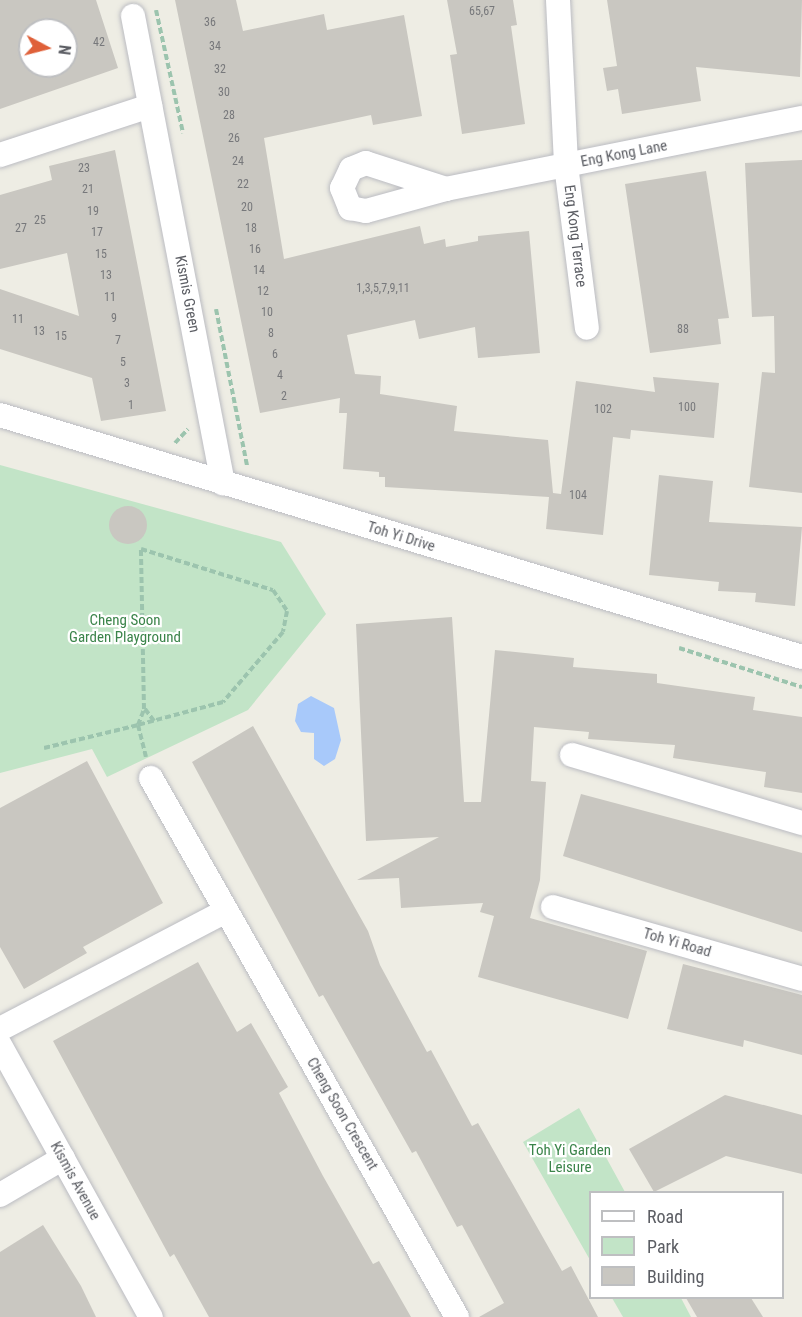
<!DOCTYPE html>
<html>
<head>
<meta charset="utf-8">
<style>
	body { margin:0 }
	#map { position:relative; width:802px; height:1317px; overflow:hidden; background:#eeede4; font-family:"Roboto Condensed",sans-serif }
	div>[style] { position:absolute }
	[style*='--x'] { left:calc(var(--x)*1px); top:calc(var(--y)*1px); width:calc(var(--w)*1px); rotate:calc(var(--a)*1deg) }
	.green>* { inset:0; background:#c2e4c7 }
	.water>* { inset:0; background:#a8c9fa }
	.building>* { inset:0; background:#c9c7c1 }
	.round { border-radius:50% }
	.path>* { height:4px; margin-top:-2px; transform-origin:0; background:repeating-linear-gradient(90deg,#9cc4ae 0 6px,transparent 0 9px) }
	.roads { filter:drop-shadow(0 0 2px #bbbcc2) drop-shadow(0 0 2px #bbbcc2) }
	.minor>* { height:24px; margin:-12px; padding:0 12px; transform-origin:12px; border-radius:12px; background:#fff }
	span { translate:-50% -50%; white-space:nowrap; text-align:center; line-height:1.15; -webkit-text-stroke:4.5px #fff; paint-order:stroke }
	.number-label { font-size:12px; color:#77787b }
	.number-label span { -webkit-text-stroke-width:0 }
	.street-label { font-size:15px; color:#5c5e64 }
	.park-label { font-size:15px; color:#3b844a }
	.legend { position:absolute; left:589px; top:1191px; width:195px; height:108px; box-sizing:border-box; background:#fff; border:2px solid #bebfc1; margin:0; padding:8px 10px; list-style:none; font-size:18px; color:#5c5e64 }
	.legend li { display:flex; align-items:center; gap:12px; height:30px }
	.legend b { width:30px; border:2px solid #bebfc1 }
	.north { position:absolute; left:18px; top:18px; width:60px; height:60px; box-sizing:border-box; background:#fff; border:2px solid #bebfc1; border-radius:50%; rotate:97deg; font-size:16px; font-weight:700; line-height:24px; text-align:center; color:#5c5e64 }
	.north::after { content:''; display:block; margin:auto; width:21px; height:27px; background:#df6039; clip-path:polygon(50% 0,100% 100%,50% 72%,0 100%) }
</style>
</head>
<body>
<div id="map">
	<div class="green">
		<div style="clip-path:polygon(0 465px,281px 542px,326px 614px,248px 710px,107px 777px,92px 749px,0 773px)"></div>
		<div style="clip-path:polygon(579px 1108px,625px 1192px,590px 1192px,590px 1260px,523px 1142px)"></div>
		<div style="clip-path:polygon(612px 1298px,681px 1298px,691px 1317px,623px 1317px)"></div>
	</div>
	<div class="water">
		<div style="clip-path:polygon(311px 696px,334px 708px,341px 740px,335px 759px,324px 766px,314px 759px,314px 733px,301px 732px,295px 721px,298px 704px)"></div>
	</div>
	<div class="building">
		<div style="clip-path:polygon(evenodd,0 0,96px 0,118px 68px,0 109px,0 0,30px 30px,66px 30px,66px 66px,30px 66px,30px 30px)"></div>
		<div style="clip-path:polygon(175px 0,236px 0,243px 31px,324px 14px,327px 30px,404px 15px,422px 116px,373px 125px,371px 115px,264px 138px,284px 259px,420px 226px,424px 244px,445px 239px,446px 247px,478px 241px,478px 236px,529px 231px,540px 353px,478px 358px,475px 327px,419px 339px,415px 320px,347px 335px,355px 374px,381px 376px,380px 394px,457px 406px,454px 431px,548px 440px,553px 493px,561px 494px,576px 381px,655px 392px,653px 377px,719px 383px,714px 438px,631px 430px,630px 439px,613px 437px,603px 535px,546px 529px,549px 497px,385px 487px,385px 477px,379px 477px,379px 472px,343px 469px,347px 413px,339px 413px,340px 398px,260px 413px)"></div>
		<div style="clip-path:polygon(447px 0,513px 0,517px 25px,511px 26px,525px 124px,462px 134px,450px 55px,457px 54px)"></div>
		<div style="clip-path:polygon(607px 0,802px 0,800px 77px,696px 67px,701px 101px,622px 114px,618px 89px,607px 91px,603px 68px,617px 66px)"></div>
		<div style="clip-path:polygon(115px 150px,166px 411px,101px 421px,92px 378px,0 349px,0 289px,79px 316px,67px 253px,0 269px,0 195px,52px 180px,49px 166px)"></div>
		<div style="clip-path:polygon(802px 160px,802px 493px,749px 487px,762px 372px,775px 373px,774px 316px,752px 317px,745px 163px)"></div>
		<div style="clip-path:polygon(706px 171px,729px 318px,718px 319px,721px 344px,650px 353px,625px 184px)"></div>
		<div style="clip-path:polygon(659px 475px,713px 481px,709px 522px,802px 527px,795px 606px,755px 602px,756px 593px,718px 591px,719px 582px,649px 575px)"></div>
		<div class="round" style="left:109px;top:506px;width:38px;height:38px"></div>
		<div style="clip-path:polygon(452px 617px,464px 802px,481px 802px,495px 650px,574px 658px,573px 667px,657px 674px,657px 683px,755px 697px,753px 710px,802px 717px,802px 793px,764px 787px,766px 772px,673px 758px,675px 745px,588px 739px,589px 732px,534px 727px,531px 781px,546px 782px,540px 880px,530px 918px,647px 951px,628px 1019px,478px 977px,494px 916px,480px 912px,483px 903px,401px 908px,399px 878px,357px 880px,439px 837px,366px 841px,356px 624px)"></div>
		<div style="clip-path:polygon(253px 726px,368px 931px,380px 965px,427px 1052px,431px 1050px,472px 1126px,478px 1123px,562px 1271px,571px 1266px,598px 1317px,479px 1317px,504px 1303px,462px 1225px,457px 1227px,416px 1151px,412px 1153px,323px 995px,319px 997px,192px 762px)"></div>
		<div style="clip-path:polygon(87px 761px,163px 903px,83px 947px,87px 953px,24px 989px,0 947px,0 808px)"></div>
		<div style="clip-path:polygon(581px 794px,802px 853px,802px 932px,563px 856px)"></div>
		<div style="clip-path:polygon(198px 962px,237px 1032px,251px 1023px,288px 1087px,279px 1093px,323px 1176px,373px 1264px,379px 1261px,411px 1317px,209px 1317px,174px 1254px,170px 1257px,53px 1041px)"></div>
		<div style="clip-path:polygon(683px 964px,802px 995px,802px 1055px,744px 1040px,743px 1047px,667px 1029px)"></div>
		<div style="clip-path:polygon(725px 1095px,802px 1115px,802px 1174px,726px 1156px,654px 1192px,629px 1149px)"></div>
		<div style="clip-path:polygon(43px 1225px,81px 1286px,96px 1317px,0 1317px,0 1252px)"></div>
		<div style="clip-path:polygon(686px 1298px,751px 1298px,763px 1317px,697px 1317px)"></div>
	</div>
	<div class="path">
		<div style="--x:156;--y:10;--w:126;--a:77.6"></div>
		<div style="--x:216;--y:309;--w:160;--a:78.8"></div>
		<div style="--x:175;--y:443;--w:19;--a:-47"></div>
		<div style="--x:679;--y:648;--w:129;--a:17.6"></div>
		<div style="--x:145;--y:709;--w:15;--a:53"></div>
		<div style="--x:44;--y:748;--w:97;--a:-13.7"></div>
		<div style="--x:138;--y:725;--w:17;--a:-69"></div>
		<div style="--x:144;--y:709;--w:160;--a:-91.1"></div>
		<div style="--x:141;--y:549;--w:138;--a:17.3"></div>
		<div style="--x:273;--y:590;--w:25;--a:56"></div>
		<div style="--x:287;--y:611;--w:21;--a:101"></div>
		<div style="--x:283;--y:632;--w:92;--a:130.6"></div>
		<div style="--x:223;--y:702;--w:88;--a:164.9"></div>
		<div style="--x:138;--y:725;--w:33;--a:76"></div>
	</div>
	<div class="roads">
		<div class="minor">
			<div style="--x:558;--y:0;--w:165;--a:87.2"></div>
			<div style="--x:566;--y:165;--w:164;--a:82.7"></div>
			<div style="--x:133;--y:16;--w:476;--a:79.1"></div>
			<div style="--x:0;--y:155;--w:158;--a:-18.1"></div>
			<div style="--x:446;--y:189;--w:84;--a:-162"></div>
			<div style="--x:366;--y:163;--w:16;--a:158"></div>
			<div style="--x:351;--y:169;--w:21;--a:115"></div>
			<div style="--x:342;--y:188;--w:22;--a:68"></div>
			<div style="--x:350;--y:208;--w:16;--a:11"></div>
			<div style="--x:366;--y:211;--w:83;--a:-15.4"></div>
			<div style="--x:446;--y:189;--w:363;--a:-11.3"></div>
			<div style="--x:0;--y:415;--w:838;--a:16.79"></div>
			<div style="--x:572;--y:755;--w:240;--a:16.5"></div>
			<div style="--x:151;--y:778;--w:620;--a:60.42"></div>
			<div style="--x:553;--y:907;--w:259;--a:16.1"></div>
			<div style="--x:0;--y:1029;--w:255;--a:-27.6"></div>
			<div style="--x:0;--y:1045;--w:311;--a:61"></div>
			<div style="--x:0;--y:1195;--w:73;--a:-30.4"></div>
		</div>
	</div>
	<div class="number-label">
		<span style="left:482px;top:12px">65,67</span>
		<span style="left:210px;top:23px">36</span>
		<span style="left:99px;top:43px">42</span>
		<span style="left:215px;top:47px">34</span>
		<span style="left:220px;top:70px">32</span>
		<span style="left:224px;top:93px">30</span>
		<span style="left:229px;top:116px">28</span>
		<span style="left:234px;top:139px">26</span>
		<span style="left:238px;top:162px">24</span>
		<span style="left:84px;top:169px">23</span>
		<span style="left:243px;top:185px">22</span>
		<span style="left:88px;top:190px">21</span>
		<span style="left:247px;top:208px">20</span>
		<span style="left:93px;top:212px">19</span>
		<span style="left:40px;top:221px">25</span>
		<span style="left:21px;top:229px">27</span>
		<span style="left:251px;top:229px">18</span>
		<span style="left:97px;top:233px">17</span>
		<span style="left:255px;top:250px">16</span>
		<span style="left:101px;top:255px">15</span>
		<span style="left:259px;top:271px">14</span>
		<span style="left:106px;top:276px">13</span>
		<span style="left:383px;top:289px">1,3,5,7,9,11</span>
		<span style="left:263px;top:292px">12</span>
		<span style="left:110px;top:298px">11</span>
		<span style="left:267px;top:313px">10</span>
		<span style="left:114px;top:319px">9</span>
		<span style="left:18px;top:320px">11</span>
		<span style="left:683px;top:330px">88</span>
		<span style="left:39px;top:332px">13</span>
		<span style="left:271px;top:334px">8</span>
		<span style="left:61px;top:337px">15</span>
		<span style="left:118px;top:341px">7</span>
		<span style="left:275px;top:355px">6</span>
		<span style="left:123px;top:363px">5</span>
		<span style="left:280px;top:376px">4</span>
		<span style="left:127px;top:384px">3</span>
		<span style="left:284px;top:397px">2</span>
		<span style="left:131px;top:406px">1</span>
		<span style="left:687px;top:408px">100</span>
		<span style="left:603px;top:410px">102</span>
		<span style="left:578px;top:496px">104</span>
	</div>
	<div class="street-label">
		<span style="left:624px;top:154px;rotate:-11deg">Eng Kong Lane</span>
		<span style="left:575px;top:236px;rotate:83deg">Eng Kong Terrace</span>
		<span style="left:187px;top:294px;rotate:79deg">Kismis Green</span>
		<span style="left:401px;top:537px;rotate:17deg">Toh Yi Drive</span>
		<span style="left:677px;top:943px;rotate:16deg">Toh Yi Road</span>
		<span style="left:342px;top:1114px;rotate:60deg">Cheng Soon Crescent</span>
		<span style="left:75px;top:1181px;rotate:61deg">Kismis Avenue</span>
	</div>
	<div class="park-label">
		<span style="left:125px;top:629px">Cheng Soon<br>Garden Playground</span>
		<span style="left:570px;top:1159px">Toh Yi Garden<br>Leisure</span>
	</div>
	<ul class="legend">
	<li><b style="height:8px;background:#fff"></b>Road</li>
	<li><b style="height:16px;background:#c2e4c7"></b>Park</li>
	<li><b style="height:16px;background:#c9c7c1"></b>Building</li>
	</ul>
	<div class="north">N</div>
</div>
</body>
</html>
